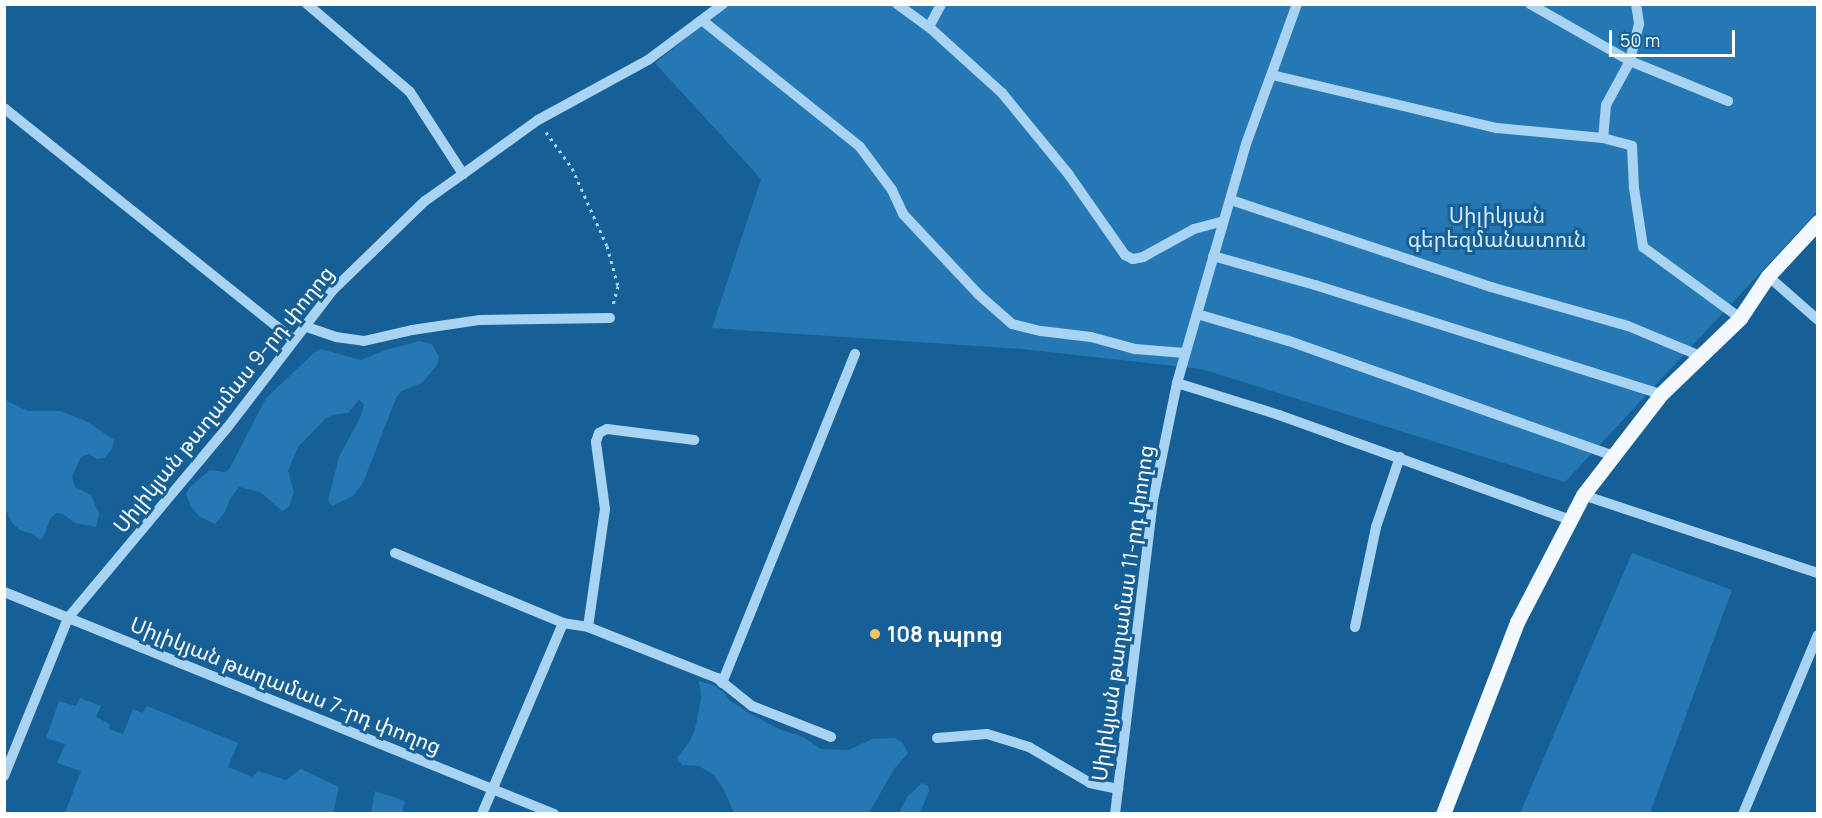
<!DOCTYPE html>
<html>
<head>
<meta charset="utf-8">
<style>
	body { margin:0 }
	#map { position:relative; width:1822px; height:818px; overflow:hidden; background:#165f97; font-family:Manrope,"Noto Sans Armenian",sans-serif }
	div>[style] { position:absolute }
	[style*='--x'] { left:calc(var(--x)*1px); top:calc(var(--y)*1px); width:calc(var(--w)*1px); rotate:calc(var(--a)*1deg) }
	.green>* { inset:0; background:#2578b4 }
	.path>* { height:3px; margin-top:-1.5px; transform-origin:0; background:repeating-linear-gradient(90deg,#a8d3f2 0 3px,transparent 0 7.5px) }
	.minor>* { height:10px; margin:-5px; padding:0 5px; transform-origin:5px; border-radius:5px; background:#a8d3f2 }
	.major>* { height:15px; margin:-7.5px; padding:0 7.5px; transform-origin:7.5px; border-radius:7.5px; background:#f3f9ff }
	.dots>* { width:16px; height:16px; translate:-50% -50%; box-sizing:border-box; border:3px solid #165f97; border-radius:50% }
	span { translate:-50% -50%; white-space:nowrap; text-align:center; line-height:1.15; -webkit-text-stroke:6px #165f97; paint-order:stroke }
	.park-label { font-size:21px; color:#d0eafc }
	.street-label { font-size:21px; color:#fff }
	.poi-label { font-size:21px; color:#fff; font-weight:700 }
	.left { translate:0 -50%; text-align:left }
	.frame { position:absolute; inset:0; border:6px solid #fff; pointer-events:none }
	.scale { position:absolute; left:1609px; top:30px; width:126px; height:27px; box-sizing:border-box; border:3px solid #fff; border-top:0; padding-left:8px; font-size:18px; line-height:21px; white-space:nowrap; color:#fff; -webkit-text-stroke:4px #165f97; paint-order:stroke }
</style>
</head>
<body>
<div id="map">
	<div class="green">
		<div style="clip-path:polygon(728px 5px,1817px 5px,1817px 212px,1565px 482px,1201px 369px,1022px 349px,712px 328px,761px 179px,655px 63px)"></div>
		<div style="clip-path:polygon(419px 341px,432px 344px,439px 357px,437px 365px,422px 383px,401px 391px,396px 398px,363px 483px,353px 496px,332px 506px,328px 500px,339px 457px,360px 418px,364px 404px,359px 400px,348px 413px,332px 415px,325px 419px,298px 447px,288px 471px,294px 492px,289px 507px,282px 511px,260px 492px,239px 487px,230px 499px,225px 512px,215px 524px,200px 517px,191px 507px,186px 493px,190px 487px,210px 470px,224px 472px,229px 470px,266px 398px,315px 352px,321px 349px,361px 360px,386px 350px)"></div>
		<div style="clip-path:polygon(5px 400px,28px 411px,61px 411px,88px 422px,114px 440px,112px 449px,104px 458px,97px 459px,89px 454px,81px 457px,72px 477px,75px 487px,91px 495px,99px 514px,96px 527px,75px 523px,63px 514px,56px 513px,50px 519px,44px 536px,40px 540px,33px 534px,20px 530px,12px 523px,5px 509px)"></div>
		<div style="clip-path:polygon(1632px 553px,1732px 590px,1650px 813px,1520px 813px)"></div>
		<div style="clip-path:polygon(699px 681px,715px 686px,725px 693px,729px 700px,747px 712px,779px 729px,803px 737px,821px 749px,849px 750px,872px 739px,895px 738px,902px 742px,908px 753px,894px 769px,869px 813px,734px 813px,724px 790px,714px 775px,699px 766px,682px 765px,677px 758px,690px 741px,695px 729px,701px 698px)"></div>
		<div style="clip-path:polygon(80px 698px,101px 706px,96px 717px,110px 724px,109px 729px,123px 734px,133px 709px,142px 713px,147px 706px,238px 743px,228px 767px,253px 777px,258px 771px,286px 780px,301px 769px,339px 787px,333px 813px,65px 813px,81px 771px,57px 763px,65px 744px,46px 738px,59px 701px,76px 706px)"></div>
		<div style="clip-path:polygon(922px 783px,928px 786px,929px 791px,920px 813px,899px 813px,907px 797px)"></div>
		<div style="clip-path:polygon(375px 791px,405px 801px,402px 813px,371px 813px)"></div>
	</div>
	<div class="path">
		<div style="--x:546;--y:132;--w:44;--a:54.2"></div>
		<div style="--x:572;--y:168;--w:85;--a:65.8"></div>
		<div style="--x:607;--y:246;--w:41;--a:74.6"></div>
		<div style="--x:618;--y:286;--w:20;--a:105"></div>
	</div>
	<div class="minor">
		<div style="--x:307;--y:4;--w:135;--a:40.5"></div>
		<div style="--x:410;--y:92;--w:98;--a:57.1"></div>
		<div style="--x:897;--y:4;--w:39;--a:36"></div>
		<div style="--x:929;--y:27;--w:98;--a:42.1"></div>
		<div style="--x:1002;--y:93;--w:106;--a:50.7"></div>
		<div style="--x:1069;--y:175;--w:98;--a:55"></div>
		<div style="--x:1125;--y:255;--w:9;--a:27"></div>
		<div style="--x:1133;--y:259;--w:10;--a:-11"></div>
		<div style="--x:1143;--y:257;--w:58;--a:-28.8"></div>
		<div style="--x:1194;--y:229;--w:30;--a:-15"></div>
		<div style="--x:1530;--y:4;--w:115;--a:29.7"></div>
		<div style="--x:1630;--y:61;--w:106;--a:22.2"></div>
		<div style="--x:1636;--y:4;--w:20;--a:81"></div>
		<div style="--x:1639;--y:24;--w:38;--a:104"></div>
		<div style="--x:1630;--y:61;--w:50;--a:118.6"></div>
		<div style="--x:1606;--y:105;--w:33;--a:95"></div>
		<div style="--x:1603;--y:138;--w:30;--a:15"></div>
		<div style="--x:1632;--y:146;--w:42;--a:87.3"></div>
		<div style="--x:1634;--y:188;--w:60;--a:81.3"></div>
		<div style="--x:1643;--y:247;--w:120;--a:36.2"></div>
		<div style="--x:703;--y:21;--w:201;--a:38.7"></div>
		<div style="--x:860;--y:147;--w:54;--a:53.3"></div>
		<div style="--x:892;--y:190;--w:26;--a:65"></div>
		<div style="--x:903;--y:214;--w:110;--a:46.8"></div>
		<div style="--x:978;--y:294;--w:45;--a:41.4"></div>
		<div style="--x:1012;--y:324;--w:30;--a:14"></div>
		<div style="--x:1041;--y:331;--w:50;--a:6.8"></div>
		<div style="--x:1091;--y:337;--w:46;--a:15.3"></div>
		<div style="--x:1135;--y:349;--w:50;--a:4.6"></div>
		<div style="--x:929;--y:27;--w:26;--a:-62"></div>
		<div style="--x:1272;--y:75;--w:231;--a:13.3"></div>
		<div style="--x:1497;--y:128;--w:106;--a:5.4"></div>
		<div style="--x:4;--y:108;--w:369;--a:38.7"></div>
		<div style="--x:1231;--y:200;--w:274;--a:18.5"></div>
		<div style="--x:1491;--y:287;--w:142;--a:15.9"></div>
		<div style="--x:1628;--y:326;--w:76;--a:22.5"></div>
		<div style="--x:1213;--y:256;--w:106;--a:15.9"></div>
		<div style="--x:1315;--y:285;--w:363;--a:17.5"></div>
		<div style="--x:1768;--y:276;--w:67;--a:41.3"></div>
		<div style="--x:1197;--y:314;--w:96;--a:16.4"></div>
		<div style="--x:1289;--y:341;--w:344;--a:19.5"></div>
		<div style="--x:304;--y:326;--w:34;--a:19"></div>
		<div style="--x:336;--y:337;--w:28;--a:8"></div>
		<div style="--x:364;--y:341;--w:49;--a:-12.9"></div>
		<div style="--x:412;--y:330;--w:69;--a:-8.4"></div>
		<div style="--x:480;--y:320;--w:130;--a:-0.9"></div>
		<div style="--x:1177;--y:383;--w:107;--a:17.4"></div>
		<div style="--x:1279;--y:415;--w:307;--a:19.8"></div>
		<div style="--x:1583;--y:495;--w:248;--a:18.4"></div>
		<div style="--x:395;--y:553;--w:182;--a:22.6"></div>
		<div style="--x:4;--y:592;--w:593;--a:21.98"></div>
		<div style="--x:588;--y:627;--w:119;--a:-81.8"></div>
		<div style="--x:605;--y:509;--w:68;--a:-97.7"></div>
		<div style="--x:596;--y:442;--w:9;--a:-72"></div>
		<div style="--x:599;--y:433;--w:9;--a:-27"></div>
		<div style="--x:607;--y:429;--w:88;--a:7.2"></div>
		<div style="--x:1355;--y:627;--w:102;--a:-78.1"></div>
		<div style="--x:1376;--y:527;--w:74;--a:-71.1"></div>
		<div style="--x:722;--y:683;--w:355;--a:-68"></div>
		<div style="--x:937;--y:738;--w:50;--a:-4.6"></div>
		<div style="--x:987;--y:734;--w:44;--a:17.2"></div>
		<div style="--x:1029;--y:747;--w:71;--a:30.5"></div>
		<div style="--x:1090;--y:783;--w:29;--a:12"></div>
		<div style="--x:4;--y:776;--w:170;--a:-67.9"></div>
		<div style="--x:68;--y:618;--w:248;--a:-50.1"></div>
		<div style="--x:227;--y:428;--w:174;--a:-52.5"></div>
		<div style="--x:333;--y:290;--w:128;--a:-44.1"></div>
		<div style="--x:425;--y:201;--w:47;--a:-35.4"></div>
		<div style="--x:463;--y:174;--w:92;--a:-35.8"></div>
		<div style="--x:538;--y:120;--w:125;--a:-28.6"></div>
		<div style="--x:648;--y:60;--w:94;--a:-36.7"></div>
		<div style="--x:482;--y:814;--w:207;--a:-67"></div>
		<div style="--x:563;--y:623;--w:25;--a:9"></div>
		<div style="--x:588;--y:627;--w:139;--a:21.6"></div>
		<div style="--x:717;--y:678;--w:45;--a:38.7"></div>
		<div style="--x:752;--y:706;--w:85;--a:21.4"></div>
		<div style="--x:1115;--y:814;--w:316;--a:-83.1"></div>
		<div style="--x:1153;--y:500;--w:119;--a:-78.4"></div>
		<div style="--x:1177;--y:383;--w:249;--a:-73.9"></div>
		<div style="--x:1246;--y:144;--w:149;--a:-70"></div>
		<div style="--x:1743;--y:814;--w:194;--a:-67.3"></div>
	</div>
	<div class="major">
		<div style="--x:1443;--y:814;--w:206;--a:-68.9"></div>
		<div style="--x:1517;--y:622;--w:143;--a:-62.5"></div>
		<div style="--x:1583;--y:495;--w:128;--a:-52.3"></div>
		<div style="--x:1661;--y:394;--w:110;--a:-43.9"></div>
		<div style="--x:1740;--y:318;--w:50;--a:-56.3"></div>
		<div style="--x:1768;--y:276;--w:74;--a:-47.2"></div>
	</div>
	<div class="dots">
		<div style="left:875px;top:634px;background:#ffc069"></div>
	</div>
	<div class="park-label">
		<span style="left:1497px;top:227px">Սիլիկյան<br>գերեզմանատուն</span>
	</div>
	<div class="street-label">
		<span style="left:223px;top:399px;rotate:-51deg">Սիլիկյան թաղամաս 9-րդ փողոց</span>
		<span style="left:1122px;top:613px;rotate:-82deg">Սիլիկյան թաղամաս 11-րդ փողոց</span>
		<span style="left:286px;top:685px;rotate:22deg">Սիլիկյան թաղամաս 7-րդ փողոց</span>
	</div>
	<div class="poi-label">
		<span class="left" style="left:887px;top:634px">108 դպրոց</span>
	</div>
	<div class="frame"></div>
	<div class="scale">50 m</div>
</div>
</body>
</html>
